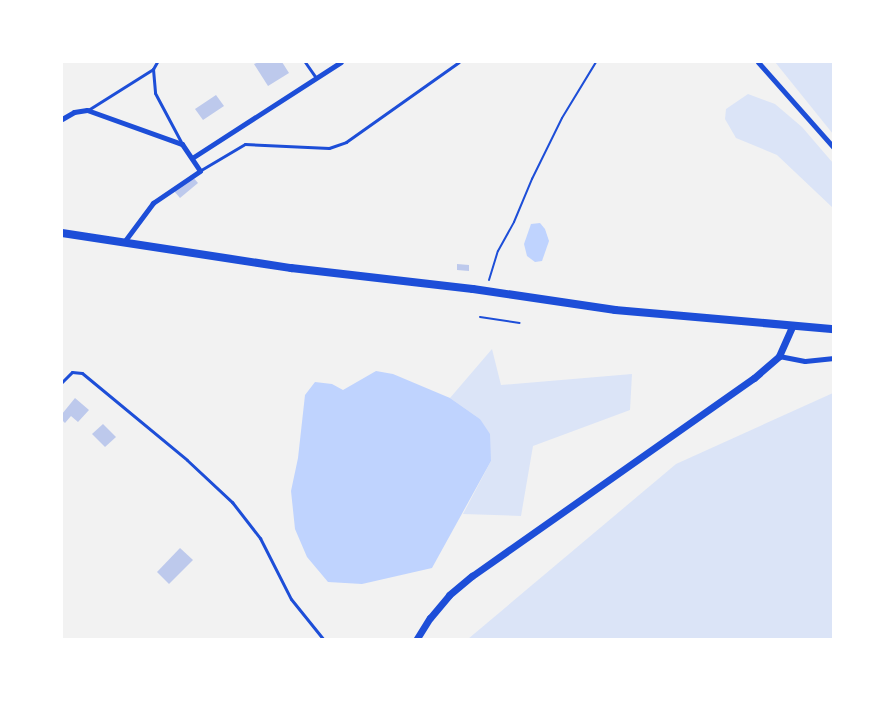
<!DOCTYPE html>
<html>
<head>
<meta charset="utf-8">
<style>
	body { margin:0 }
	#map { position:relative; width:895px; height:701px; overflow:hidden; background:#f2f2f2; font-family:Arial,sans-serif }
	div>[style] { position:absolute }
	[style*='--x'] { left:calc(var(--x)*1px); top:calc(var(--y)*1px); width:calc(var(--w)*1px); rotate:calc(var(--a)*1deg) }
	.green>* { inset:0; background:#dbe4f7 }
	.water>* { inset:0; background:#bfd3fe }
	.building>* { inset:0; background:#bdc9ec }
	.path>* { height:2px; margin:-1px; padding:0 1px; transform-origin:1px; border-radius:1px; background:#1d4ed8 }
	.service>* { height:3px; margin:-1.5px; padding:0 1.5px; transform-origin:1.5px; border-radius:1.5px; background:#1d4ed8 }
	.minor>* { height:5px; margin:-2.5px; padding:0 2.5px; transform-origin:2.5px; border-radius:2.5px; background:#1d4ed8 }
	.tertiary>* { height:7px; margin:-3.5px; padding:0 3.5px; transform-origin:3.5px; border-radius:3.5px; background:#1d4ed8 }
	.primary>* { height:8px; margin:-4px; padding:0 4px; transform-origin:4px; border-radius:4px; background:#1d4ed8 }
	span { translate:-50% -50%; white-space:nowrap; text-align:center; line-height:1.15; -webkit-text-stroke:5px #fff; paint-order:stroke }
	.frame { position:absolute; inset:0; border:63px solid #fff; pointer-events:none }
</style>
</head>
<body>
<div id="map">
	<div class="green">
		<div style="clip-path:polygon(775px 62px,833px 62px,833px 134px)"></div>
		<div style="clip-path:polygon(748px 94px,775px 104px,802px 127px,833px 163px,833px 208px,777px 155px,736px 138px,725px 119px,726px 109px)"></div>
		<div style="clip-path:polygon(492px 349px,501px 385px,632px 374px,630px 410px,533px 446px,521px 516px,463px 514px,491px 461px,480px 419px,450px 398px)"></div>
		<div style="clip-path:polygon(833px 393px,833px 639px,468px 639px,676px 464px)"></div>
	</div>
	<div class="water">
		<div style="clip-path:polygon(540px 223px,545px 229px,549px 241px,542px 261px,535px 262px,527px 256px,524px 244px,531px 224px)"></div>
		<div style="clip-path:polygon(376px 371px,393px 374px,450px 398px,480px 419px,490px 434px,491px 461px,432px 568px,362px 584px,328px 582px,307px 557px,295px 529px,291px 491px,298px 458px,305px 395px,315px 382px,332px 384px,343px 390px)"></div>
	</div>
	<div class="building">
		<div style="clip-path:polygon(259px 62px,282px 62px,289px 73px,268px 86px,254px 64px)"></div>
		<div style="clip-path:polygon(216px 95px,224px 106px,203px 120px,195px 109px)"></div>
		<div style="clip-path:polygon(192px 176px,198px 183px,180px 198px,174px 191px)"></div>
		<div style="clip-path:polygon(457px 264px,469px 265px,469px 271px,457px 270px)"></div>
		<div style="clip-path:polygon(75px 398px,89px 410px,78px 422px,71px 416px,65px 423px,62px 420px,62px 414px)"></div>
		<div style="clip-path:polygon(103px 424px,116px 437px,105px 447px,92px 434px)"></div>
		<div style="clip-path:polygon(180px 548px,193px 560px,169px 584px,157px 572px)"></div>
	</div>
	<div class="path">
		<div style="--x:489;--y:280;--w:30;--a:-73"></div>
		<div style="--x:498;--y:251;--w:33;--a:-61"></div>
		<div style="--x:514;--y:222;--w:47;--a:-67.3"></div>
		<div style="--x:532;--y:179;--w:68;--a:-63.8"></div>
		<div style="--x:562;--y:118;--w:66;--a:-58.7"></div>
		<div style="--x:480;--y:317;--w:40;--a:8.5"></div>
	</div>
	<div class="service">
		<div style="--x:157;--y:62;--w:8;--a:120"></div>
		<div style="--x:153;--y:69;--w:24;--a:85"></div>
		<div style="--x:155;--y:93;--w:55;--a:62"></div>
		<div style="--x:305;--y:62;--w:19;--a:55"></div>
		<div style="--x:88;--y:110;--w:77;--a:-32.2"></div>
		<div style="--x:201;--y:170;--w:51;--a:-30.6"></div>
		<div style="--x:245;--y:144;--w:84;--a:2.7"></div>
		<div style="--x:329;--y:148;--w:18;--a:-19"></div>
		<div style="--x:346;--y:142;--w:138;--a:-35.3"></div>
		<div style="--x:62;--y:382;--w:14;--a:-45"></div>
		<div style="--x:72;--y:372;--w:10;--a:6"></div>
		<div style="--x:82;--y:373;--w:136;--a:39.6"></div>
		<div style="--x:187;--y:460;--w:62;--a:43"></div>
		<div style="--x:232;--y:502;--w:46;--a:52.1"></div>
		<div style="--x:260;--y:538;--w:68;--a:63.1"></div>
		<div style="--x:291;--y:599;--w:53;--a:51.2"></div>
	</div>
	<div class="minor">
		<div style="--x:758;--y:62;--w:115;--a:48.5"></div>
		<div style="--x:62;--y:119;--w:14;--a:-30"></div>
		<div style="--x:74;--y:112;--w:13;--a:-9"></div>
		<div style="--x:87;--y:110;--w:101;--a:19.7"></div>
		<div style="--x:182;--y:144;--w:32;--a:56"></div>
		<div style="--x:200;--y:171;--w:57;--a:145.8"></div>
		<div style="--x:153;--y:203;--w:49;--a:126.6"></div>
		<div style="--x:192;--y:158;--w:177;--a:-32.8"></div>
		<div style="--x:779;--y:356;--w:26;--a:11"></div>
		<div style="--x:805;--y:361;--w:29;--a:-6"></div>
	</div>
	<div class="tertiary">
		<div style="--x:416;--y:640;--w:26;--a:-58"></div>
		<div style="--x:430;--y:618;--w:30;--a:-50"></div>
		<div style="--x:449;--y:595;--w:30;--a:-40"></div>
		<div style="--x:472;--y:576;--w:345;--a:-35.1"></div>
		<div style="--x:754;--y:378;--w:33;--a:-41"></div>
		<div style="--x:779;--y:356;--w:32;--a:-66"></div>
	</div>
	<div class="primary">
		<div style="--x:62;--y:233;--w:232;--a:8.7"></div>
		<div style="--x:291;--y:268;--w:183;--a:6.6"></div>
		<div style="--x:473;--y:289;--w:144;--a:8.4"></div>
		<div style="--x:615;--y:310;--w:220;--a:5"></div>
	</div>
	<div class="frame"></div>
</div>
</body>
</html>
